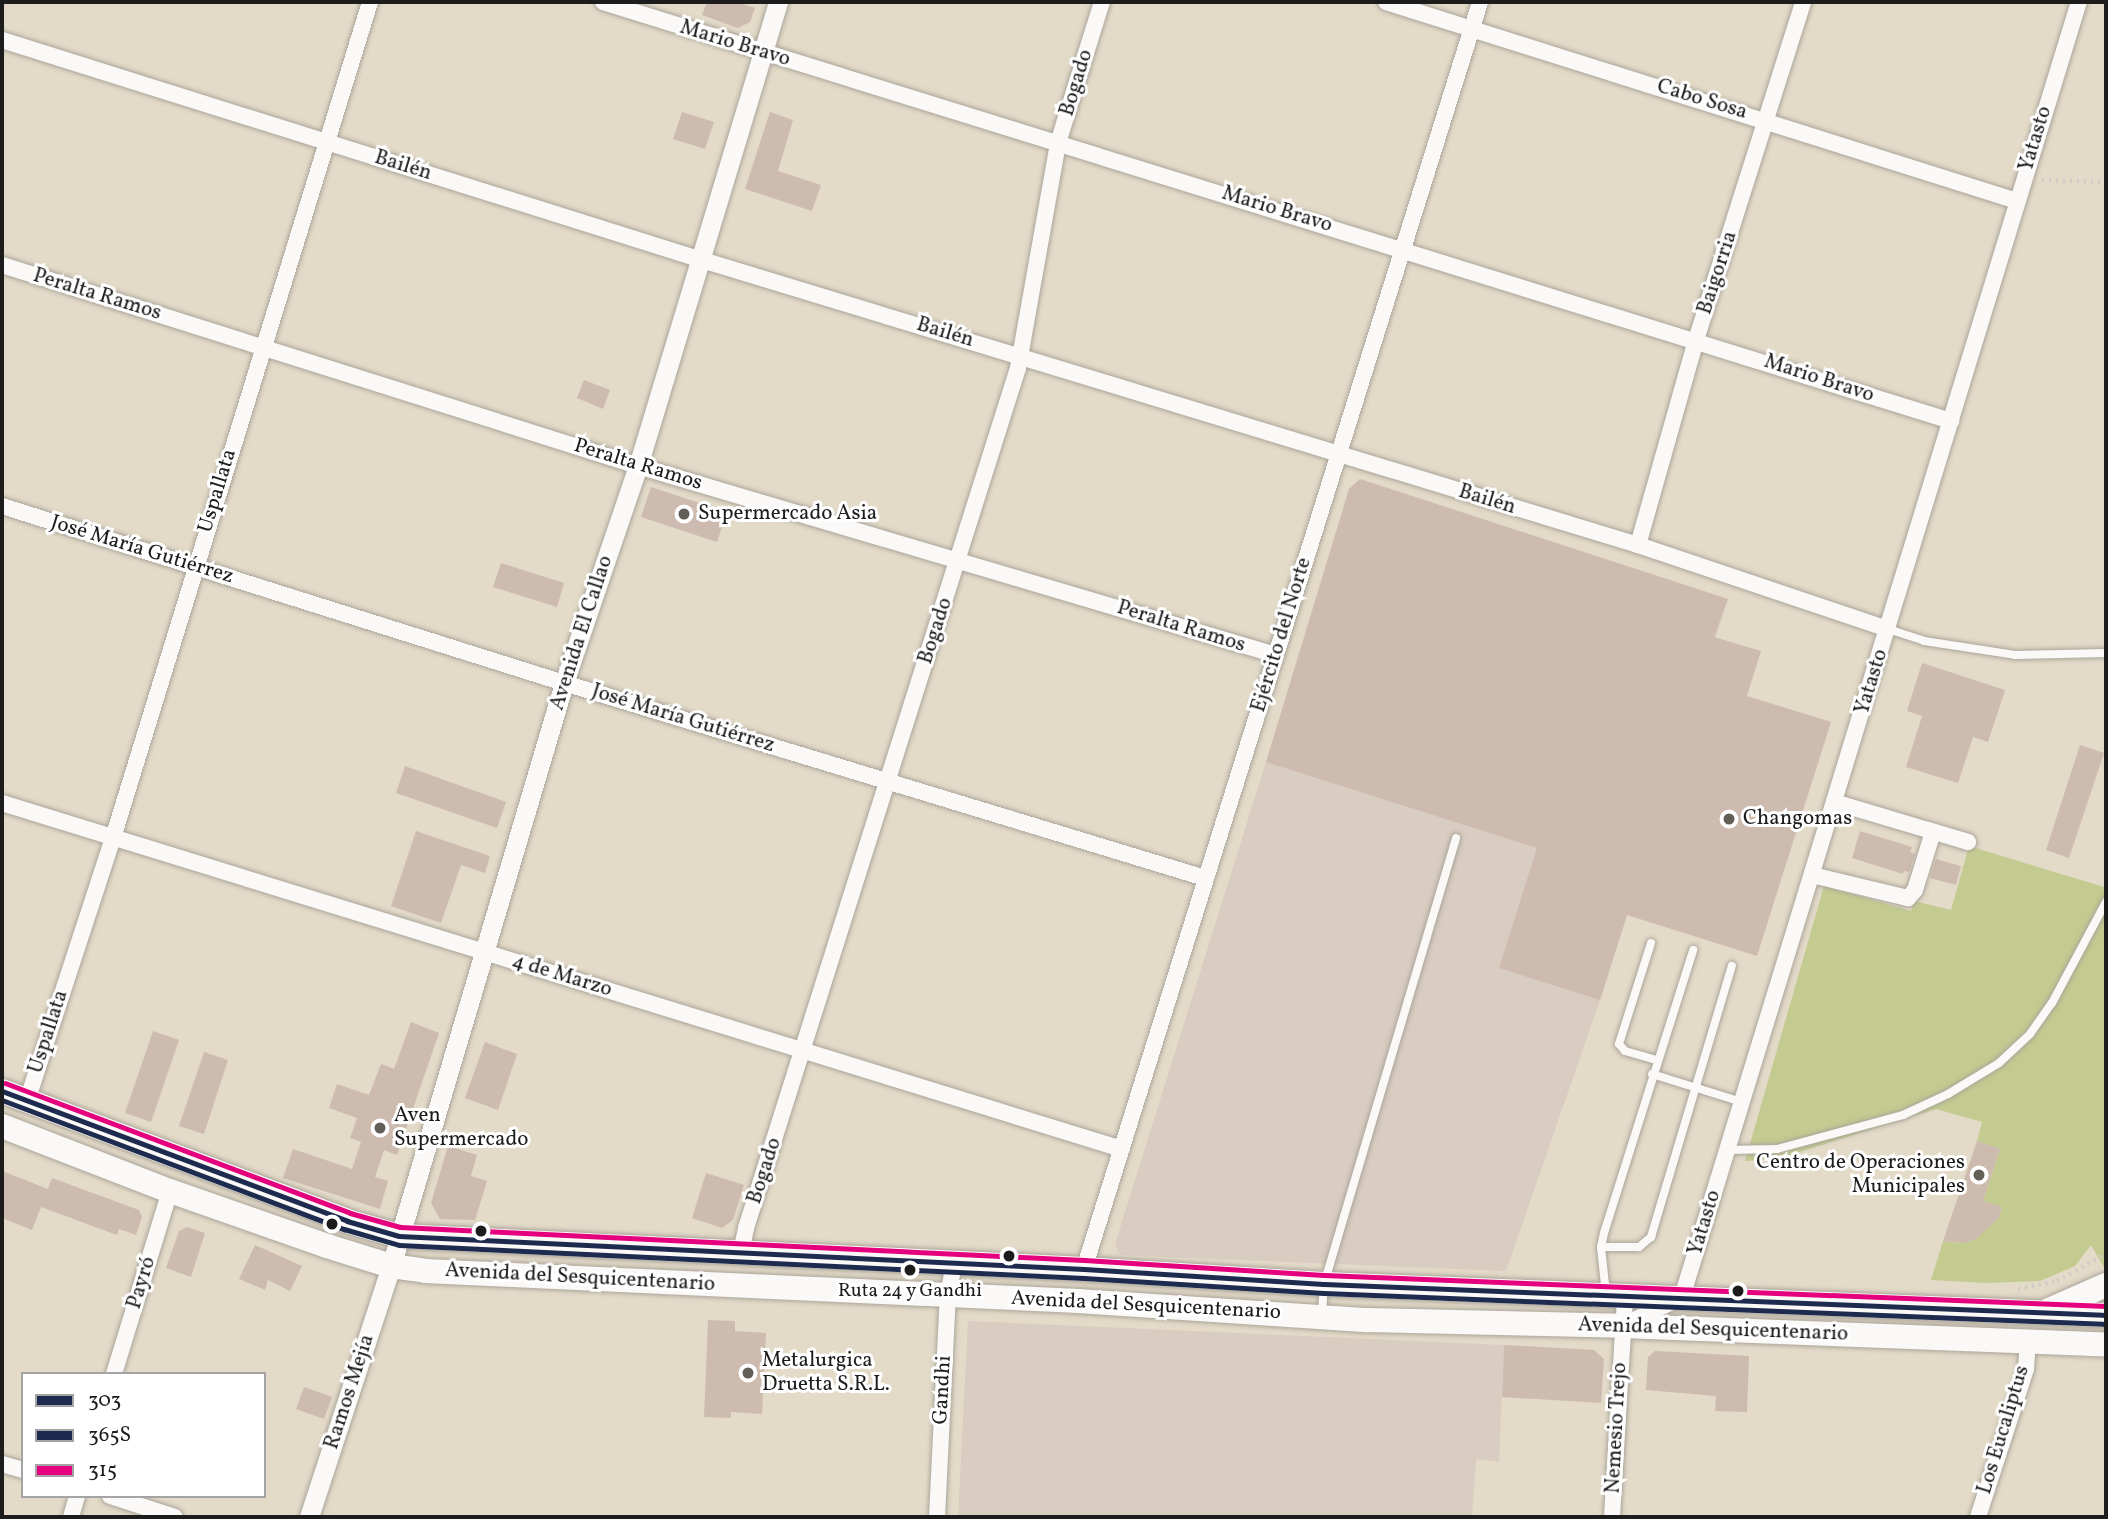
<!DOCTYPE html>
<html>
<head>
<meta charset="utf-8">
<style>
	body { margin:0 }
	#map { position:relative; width:2108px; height:1519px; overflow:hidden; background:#e3dac8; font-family:Vollkorn,serif }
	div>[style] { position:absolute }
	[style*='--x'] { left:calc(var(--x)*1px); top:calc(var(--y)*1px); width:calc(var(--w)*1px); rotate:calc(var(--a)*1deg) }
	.industrial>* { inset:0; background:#d9ccc1 }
	.green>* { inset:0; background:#c3cb90 }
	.building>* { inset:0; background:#cebbaf }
	.path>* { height:3.5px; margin-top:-1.75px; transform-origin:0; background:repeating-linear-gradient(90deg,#cfccc8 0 2px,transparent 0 7px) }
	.roads { filter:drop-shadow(0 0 2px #aba59a) drop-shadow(0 0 2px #aba59a) }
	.service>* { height:8px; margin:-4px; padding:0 4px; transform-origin:4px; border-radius:4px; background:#fbf9f7 }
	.minor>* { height:16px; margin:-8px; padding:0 8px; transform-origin:8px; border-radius:8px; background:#fbf9f7 }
	.tertiary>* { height:19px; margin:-9.5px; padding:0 9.5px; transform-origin:9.5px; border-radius:9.5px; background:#fbf9f7 }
	.primary>* { height:24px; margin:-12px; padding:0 12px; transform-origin:12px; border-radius:12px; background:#fbf9f7 }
	.bus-1>* { height:5px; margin:-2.5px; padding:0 2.5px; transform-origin:2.5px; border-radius:2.5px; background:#1d2b4f }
	.bus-2>* { height:5px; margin:-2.5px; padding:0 2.5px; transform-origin:2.5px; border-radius:2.5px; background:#1d2b4f }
	.bus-3>* { height:5px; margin:-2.5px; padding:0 2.5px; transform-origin:2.5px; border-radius:2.5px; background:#e5007d }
	.dots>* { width:19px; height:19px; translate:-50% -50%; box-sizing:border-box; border:4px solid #fff; border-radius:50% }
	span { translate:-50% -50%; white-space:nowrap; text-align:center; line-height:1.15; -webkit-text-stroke:6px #fff; paint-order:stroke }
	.bus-label { font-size:19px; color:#1c1c1c }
	.street-label { font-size:21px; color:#1c1c1c }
	.poi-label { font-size:21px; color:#1c1c1c }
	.left { translate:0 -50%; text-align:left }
	.right { translate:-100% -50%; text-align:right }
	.frame { position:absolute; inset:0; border:4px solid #1c1c1c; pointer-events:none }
	.legend { position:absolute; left:21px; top:1372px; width:245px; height:126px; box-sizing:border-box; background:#fff; border:2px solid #a4a4a4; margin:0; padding:9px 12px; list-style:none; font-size:21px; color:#1c1c1c }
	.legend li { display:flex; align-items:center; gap:14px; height:35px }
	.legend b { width:35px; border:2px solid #a4a4a4 }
</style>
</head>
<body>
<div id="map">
	<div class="industrial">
		<div style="clip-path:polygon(1360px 479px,1728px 599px,1600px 1000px,1506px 1271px,1120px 1255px,1115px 1244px,1266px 762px)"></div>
		<div style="clip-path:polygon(968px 1321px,1504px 1345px,1499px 1462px,1476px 1459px,1472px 1517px,958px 1517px)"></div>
	</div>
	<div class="green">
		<div style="clip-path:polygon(1969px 846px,2104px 887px,2106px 885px,2106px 1271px,2091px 1245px,2075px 1266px,2040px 1281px,1986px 1283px,1931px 1280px,1943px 1241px,1964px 1243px,1976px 1239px,1998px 1218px,2002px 1208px,1983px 1201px,2000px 1149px,1977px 1141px,1982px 1122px,1936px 1109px,1777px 1159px,1745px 1161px,1824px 886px,1911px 911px,1914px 901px,1951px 910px)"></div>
	</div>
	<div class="building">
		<div style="clip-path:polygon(707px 2px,737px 2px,755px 8px,750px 22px,738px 28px,702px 15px)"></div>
		<div style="clip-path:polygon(682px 112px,714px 122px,705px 149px,673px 139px)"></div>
		<div style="clip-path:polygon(770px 112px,793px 120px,778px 171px,821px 185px,812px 211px,745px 189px)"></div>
		<div style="clip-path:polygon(584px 380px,610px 390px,603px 409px,577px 398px)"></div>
		<div style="clip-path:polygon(1360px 479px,1728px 599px,1714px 637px,1761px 651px,1747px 696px,1831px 722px,1757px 956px,1627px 915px,1600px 1000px,1499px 968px,1537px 848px,1266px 762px,1349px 489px)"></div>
		<div style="clip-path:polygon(651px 487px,727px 512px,717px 542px,641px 517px)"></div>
		<div style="clip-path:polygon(501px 563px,564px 583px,557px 607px,493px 587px)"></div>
		<div style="clip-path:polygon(1922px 663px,2005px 690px,1988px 742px,1973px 737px,1958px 783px,1906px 767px,1922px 716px,1907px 711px)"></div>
		<div style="clip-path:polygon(2080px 745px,2104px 753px,2069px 858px,2046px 850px)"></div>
		<div style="clip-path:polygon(405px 766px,506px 802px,497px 828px,396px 793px)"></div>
		<div style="clip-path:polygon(416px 831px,490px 856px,485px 873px,461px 865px,441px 923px,391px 906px)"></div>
		<div style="clip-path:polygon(1860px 831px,1912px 847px,1910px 852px,1915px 854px,1909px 872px,1904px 871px,1903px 874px,1852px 858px)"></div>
		<div style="clip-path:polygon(1936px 859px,1961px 866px,1956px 885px,1930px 878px)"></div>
		<div style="clip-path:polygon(411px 1022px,439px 1033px,397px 1155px,384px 1150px,375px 1177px,388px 1181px,380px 1209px,283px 1178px,293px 1149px,352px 1169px,361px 1142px,350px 1138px,357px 1118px,329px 1108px,337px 1084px,369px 1095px,381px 1064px,394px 1069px)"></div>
		<div style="clip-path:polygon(153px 1031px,179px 1040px,151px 1122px,125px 1113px)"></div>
		<div style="clip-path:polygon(485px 1042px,517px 1054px,498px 1110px,465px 1098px)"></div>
		<div style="clip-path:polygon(204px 1052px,228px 1060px,204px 1134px,179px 1126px)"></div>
		<div style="clip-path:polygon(1977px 1141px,2000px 1149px,1983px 1201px,2002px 1207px,1999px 1218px,1976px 1239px,1964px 1243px,1943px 1241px)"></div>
		<div style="clip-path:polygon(448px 1146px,477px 1155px,471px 1176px,487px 1181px,475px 1220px,440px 1219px,431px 1203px)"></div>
		<div style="clip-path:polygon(2px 1171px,48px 1189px,52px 1178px,139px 1210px,142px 1217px,136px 1235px,119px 1229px,117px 1235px,41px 1207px,32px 1230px,2px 1218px)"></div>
		<div style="clip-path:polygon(706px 1173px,744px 1185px,733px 1220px,722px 1228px,692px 1218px)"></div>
		<div style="clip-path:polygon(187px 1227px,205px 1233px,191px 1277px,166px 1268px,179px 1231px)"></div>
		<div style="clip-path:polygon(255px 1245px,302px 1266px,290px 1291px,268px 1280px,265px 1290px,239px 1279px)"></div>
		<div style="clip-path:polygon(708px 1320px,735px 1321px,735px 1331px,766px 1333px,762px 1414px,731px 1412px,731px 1418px,704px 1417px)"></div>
		<div style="clip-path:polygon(1504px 1345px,1594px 1350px,1604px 1359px,1601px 1403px,1502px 1397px)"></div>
		<div style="clip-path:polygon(1655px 1351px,1749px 1356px,1747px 1412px,1715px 1411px,1716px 1396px,1646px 1390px,1648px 1357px)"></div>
		<div style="clip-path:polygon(304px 1387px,332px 1397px,324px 1419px,296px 1409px)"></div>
	</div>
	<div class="path">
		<div style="--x:2042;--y:180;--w:64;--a:1.8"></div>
		<div style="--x:2018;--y:1289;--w:40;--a:-12"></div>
		<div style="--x:2057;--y:1281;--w:56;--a:-28.9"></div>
	</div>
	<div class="roads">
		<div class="service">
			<div style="--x:1888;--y:629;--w:38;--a:18"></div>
			<div style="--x:1924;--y:641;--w:92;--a:8.7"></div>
			<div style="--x:2015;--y:655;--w:91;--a:-1.3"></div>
			<div style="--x:1651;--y:943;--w:106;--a:107.6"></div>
			<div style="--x:1619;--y:1044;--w:9;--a:49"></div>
			<div style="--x:1625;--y:1051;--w:33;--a:16"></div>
			<div style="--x:1652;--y:1074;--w:94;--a:17.3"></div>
			<div style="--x:1728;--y:1150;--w:49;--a:-1.2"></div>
			<div style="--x:1777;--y:1149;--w:131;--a:-15.1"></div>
			<div style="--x:1903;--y:1115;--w:50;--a:-25"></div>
			<div style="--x:1948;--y:1094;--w:60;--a:-31.3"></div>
			<div style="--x:1999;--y:1063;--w:42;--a:-43.1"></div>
			<div style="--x:2030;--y:1034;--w:38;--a:-55"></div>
			<div style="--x:2052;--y:1003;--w:115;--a:-61.9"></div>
			<div style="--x:1601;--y:1247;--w:38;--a:0"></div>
			<div style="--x:1639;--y:1247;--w:16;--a:-40"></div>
			<div style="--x:1651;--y:1237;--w:283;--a:-73.4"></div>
			<div style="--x:1606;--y:1294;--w:47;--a:-96.1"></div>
			<div style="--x:1601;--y:1247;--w:14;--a:-78"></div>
			<div style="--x:1604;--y:1233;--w:297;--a:-72.5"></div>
			<div style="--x:1322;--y:1313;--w:29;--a:-86"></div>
			<div style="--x:1324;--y:1284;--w:465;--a:-73.5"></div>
		</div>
		<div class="minor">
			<div style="--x:603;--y:2;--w:1412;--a:17.27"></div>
			<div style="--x:1386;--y:2;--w:662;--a:17.5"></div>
			<div style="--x:2;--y:40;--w:734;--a:17.45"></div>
			<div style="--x:702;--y:260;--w:978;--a:16.93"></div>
			<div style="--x:1638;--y:545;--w:264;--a:18.6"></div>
			<div style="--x:2;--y:265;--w:667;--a:17.54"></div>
			<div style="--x:638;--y:466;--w:665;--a:16.5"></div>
			<div style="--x:2;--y:506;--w:589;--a:17.48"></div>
			<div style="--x:564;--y:683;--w:670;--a:16.92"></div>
			<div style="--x:1638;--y:545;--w:213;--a:-74.2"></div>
			<div style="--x:1696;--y:340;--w:355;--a:-72.4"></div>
			<div style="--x:1834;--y:802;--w:140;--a:16.6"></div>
			<div style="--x:2;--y:803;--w:1172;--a:17.17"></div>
			<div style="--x:1812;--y:875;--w:99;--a:13.5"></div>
			<div style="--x:1908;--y:898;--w:11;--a:-49"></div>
			<div style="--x:1915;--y:890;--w:61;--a:-72.8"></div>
			<div style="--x:27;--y:1101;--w:277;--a:-71.9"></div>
			<div style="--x:113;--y:838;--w:875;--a:-72.91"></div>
			<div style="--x:741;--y:1252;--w:25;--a:-78"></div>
			<div style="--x:746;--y:1228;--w:902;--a:-72.45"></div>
			<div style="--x:1018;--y:368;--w:229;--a:-79.9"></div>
			<div style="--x:1058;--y:143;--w:148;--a:-72.7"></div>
			<div style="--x:1084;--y:1269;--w:1327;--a:-72.64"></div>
			<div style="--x:1628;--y:1323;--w:60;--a:-25.7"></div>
			<div style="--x:1682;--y:1297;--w:1354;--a:-72.96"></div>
			<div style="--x:114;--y:1374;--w:191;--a:-73"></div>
			<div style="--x:2;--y:1464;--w:22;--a:16"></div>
			<div style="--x:110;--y:1496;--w:68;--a:17.9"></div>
			<div style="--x:71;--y:1517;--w:22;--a:-74"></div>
			<div style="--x:937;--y:1517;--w:222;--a:-87.2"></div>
			<div style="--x:948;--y:1295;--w:33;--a:-79"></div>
			<div style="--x:1612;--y:1517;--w:221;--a:-86.6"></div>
			<div style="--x:1978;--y:1517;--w:156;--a:-72"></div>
			<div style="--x:2026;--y:1369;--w:26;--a:-86"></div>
		</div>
		<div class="tertiary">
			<div style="--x:309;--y:1517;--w:264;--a:-71.9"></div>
			<div style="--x:391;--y:1266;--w:608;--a:-73.47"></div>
			<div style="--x:564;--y:683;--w:229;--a:-71.2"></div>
			<div style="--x:638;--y:466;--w:485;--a:-73.2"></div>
		</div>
		<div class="primary">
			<div style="--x:2;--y:1091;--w:369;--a:20.6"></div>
			<div style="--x:347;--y:1221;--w:54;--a:16.1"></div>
			<div style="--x:399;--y:1236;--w:686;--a:2.76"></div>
			<div style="--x:1084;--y:1269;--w:240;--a:3.6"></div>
			<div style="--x:1324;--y:1284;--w:783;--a:2.27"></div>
			<div style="--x:2;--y:1126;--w:180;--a:21.2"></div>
			<div style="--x:170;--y:1191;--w:166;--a:19.3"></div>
			<div style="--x:327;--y:1246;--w:67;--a:17.4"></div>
			<div style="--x:391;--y:1266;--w:34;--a:8"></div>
			<div style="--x:425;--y:1271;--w:654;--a:2.63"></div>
			<div style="--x:1078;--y:1301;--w:290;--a:3.8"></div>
			<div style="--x:1367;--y:1320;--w:255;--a:1.3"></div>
			<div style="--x:1622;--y:1326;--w:484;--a:2.2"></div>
			<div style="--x:2049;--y:1310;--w:62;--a:-23.7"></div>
		</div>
	</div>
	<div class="bus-1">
		<div style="--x:2;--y:1091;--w:369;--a:20.6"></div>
		<div style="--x:347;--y:1221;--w:54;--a:16.1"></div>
		<div style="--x:399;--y:1236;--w:686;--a:2.76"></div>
		<div style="--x:1084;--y:1269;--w:240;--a:3.6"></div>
		<div style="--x:1324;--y:1284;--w:783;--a:2.27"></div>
	</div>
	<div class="bus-2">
		<div style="--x:2;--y:1100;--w:366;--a:20.7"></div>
		<div style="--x:344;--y:1229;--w:57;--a:16.2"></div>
		<div style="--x:399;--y:1245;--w:686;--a:2.76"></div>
		<div style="--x:1084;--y:1278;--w:240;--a:3.6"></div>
		<div style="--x:1324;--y:1293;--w:783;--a:2.27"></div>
	</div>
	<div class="bus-3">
		<div style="--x:5;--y:1083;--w:369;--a:20.6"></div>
		<div style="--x:350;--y:1213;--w:52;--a:15.6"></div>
		<div style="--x:400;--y:1227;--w:685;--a:2.76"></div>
		<div style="--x:1084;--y:1260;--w:240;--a:3.6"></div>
		<div style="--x:1324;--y:1275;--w:783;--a:2.27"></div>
	</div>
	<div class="dots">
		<div style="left:684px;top:514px;background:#625e58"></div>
		<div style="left:1729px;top:819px;background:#625e58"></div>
		<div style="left:380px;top:1128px;background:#625e58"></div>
		<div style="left:1979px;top:1175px;background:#625e58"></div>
		<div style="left:332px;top:1224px;background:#1c1c1c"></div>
		<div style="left:481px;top:1231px;background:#1c1c1c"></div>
		<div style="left:1009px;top:1256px;background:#1c1c1c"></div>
		<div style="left:910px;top:1270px;background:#1c1c1c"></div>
		<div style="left:1738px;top:1291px;background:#1c1c1c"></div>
		<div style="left:748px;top:1373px;background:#625e58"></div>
	</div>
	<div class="bus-label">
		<span style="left:910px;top:1292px">Ruta 24 y Gandhi</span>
	</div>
	<div class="street-label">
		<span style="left:735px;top:44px;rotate:17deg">Mario Bravo</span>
		<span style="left:1077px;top:83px;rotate:-73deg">Bogado</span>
		<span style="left:1702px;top:100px;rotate:17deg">Cabo Sosa</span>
		<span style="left:2036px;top:139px;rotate:-73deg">Yatasto</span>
		<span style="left:403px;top:166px;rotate:17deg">Bailén</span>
		<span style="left:1277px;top:210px;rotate:17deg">Mario Bravo</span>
		<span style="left:1718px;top:273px;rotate:-72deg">Baigorria</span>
		<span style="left:97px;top:295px;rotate:17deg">Peralta Ramos</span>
		<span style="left:945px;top:333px;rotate:17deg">Bailén</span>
		<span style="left:1819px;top:379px;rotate:18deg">Mario Bravo</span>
		<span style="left:638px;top:465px;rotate:17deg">Peralta Ramos</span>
		<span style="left:218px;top:491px;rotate:-73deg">Uspallata</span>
		<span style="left:1487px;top:500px;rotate:17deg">Bailén</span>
		<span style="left:142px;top:550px;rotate:17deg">José María Gutiérrez</span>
		<span style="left:1181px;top:627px;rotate:17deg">Peralta Ramos</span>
		<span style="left:936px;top:631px;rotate:-72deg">Bogado</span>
		<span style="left:582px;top:633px;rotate:-72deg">Avenida El Callao</span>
		<span style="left:1282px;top:635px;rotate:-73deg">Ejército del Norte</span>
		<span style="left:1872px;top:682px;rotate:-73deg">Yatasto</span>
		<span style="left:683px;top:719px;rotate:17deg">José María Gutiérrez</span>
		<span style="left:562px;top:976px;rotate:17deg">4 de Marzo</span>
		<span style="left:49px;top:1032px;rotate:-72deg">Uspallata</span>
		<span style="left:765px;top:1171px;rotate:-72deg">Bogado</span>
		<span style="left:1705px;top:1223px;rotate:-73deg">Yatasto</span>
		<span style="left:580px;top:1278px;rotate:3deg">Avenida del Sesquicentenario</span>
		<span style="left:142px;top:1283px;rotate:-73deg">Payró</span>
		<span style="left:1146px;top:1306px;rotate:3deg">Avenida del Sesquicentenario</span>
		<span style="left:1713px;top:1330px;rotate:2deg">Avenida del Sesquicentenario</span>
		<span style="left:943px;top:1390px;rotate:-87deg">Gandhi</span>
		<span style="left:350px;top:1392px;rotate:-72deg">Ramos Mejía</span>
		<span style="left:1617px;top:1428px;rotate:-87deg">Nemesio Trejo</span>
		<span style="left:2004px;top:1430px;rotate:-73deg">Los Eucaliptus</span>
	</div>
	<div class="poi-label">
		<span class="left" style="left:698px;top:514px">Supermercado Asia</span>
		<span class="left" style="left:1743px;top:819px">Changomas</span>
		<span class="left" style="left:394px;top:1128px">Aven<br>Supermercado</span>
		<span class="right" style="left:1965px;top:1175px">Centro de Operaciones<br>Municipales</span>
		<span class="left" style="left:762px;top:1373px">Metalurgica<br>Druetta S.R.L.</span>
	</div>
	<div class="frame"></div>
	<ul class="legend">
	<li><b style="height:9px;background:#1d2b4f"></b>303</li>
	<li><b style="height:9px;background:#1d2b4f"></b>365S</li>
	<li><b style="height:9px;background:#e5007d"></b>315</li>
	</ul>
</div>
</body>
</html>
